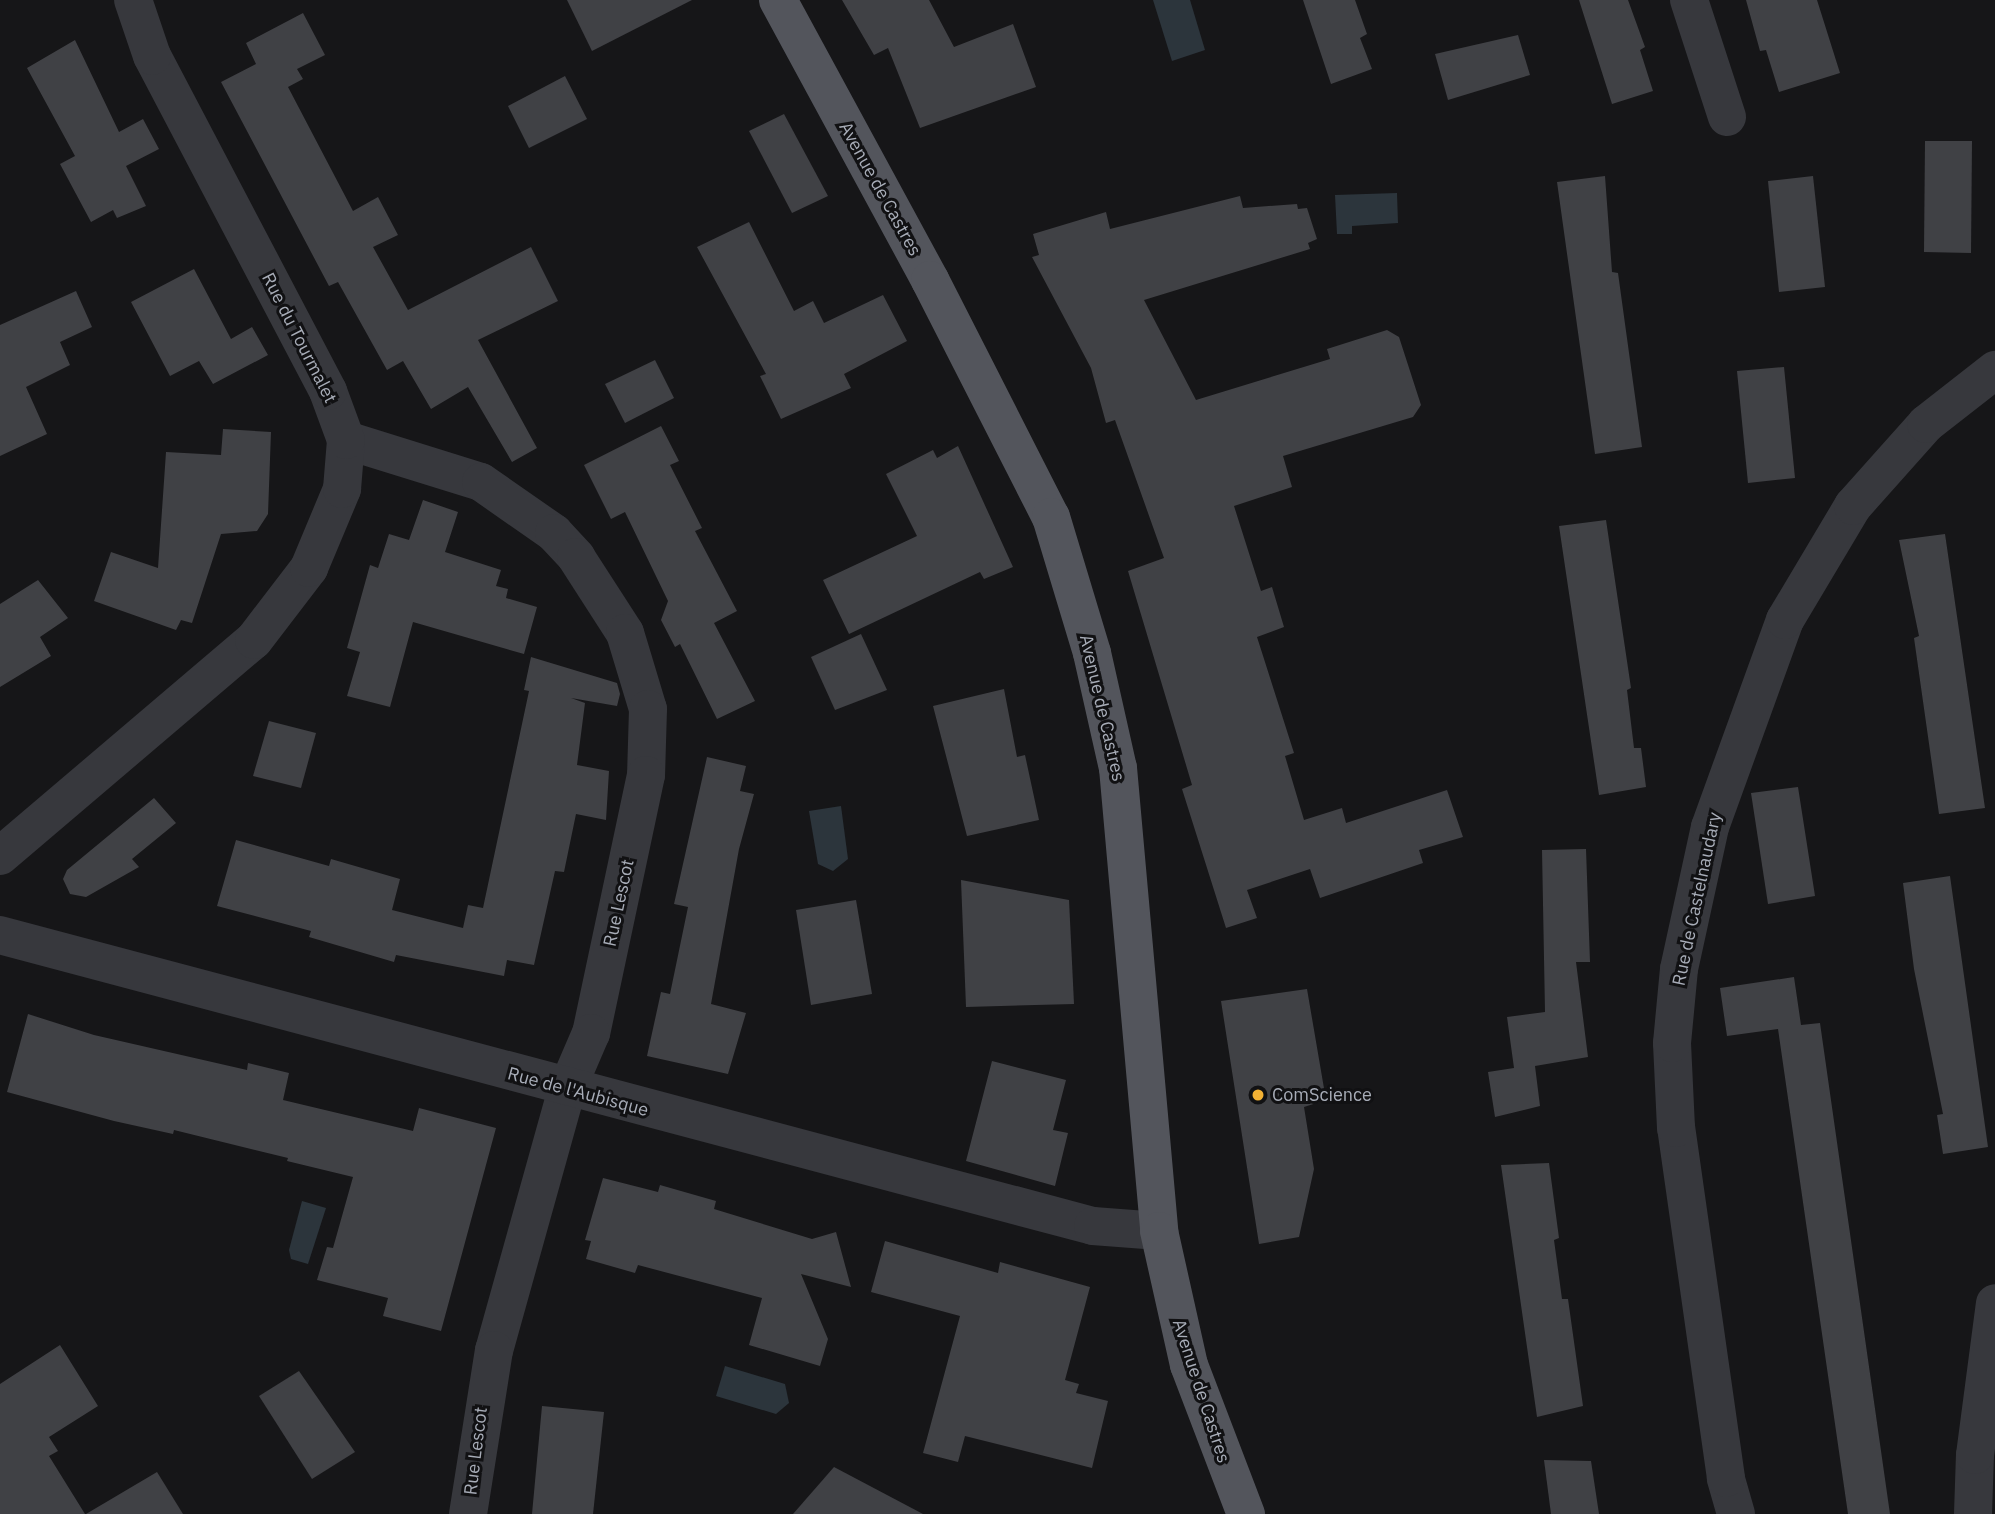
<!DOCTYPE html>
<html>
<head>
<meta charset="utf-8">
<style>
	body { margin:0 }
	#map { position:relative; width:1995px; height:1514px; overflow:hidden; background:#161618; font-family:"IBM Plex Sans",sans-serif }
	div>[style] { position:absolute }
	[style*='--x'] { left:calc(var(--x)*1px); top:calc(var(--y)*1px); width:calc(var(--w)*1px); rotate:calc(var(--a)*1deg) }
	.water>* { inset:0; background:#2c353c }
	.building>* { inset:0; background:#404145 }
	.minor>* { height:38px; margin:-19px; padding:0 19px; transform-origin:19px; border-radius:19px; background:#37383d }
	.major>* { height:38px; margin:-19px; padding:0 19px; transform-origin:19px; border-radius:19px; background:#53555c }
	.dots>* { width:19px; height:19px; translate:-50% -50%; box-sizing:border-box; border:4px solid #111113; border-radius:50% }
	span { translate:-50% -50%; white-space:nowrap; text-align:center; line-height:1.15; -webkit-text-stroke:6px #111113; paint-order:stroke }
	.street-label { font-size:18px; color:#a8adb8 }
	.poi-label { font-size:18px; color:#a8adb8 }
	.left { translate:0 -50%; text-align:left }
</style>
</head>
<body>
<div id="map">
	<div class="water">
		<div style="clip-path:polygon(1153px 0,1190px 0,1205px 50px,1172px 61px)"></div>
		<div style="clip-path:polygon(1397px 193px,1398px 223px,1352px 226px,1352px 234px,1337px 234px,1335px 195px)"></div>
		<div style="clip-path:polygon(841px 806px,848px 859px,833px 871px,818px 864px,809px 811px)"></div>
		<div style="clip-path:polygon(302px 1201px,326px 1208px,308px 1264px,291px 1259px,289px 1250px)"></div>
		<div style="clip-path:polygon(725px 1366px,785px 1384px,789px 1403px,776px 1414px,716px 1396px)"></div>
	</div>
	<div class="building">
		<div style="clip-path:polygon(567px 0,692px 0,592px 51px)"></div>
		<div style="clip-path:polygon(842px 0,929px 0,954px 47px,1013px 24px,1036px 87px,920px 128px,888px 48px,874px 55px)"></div>
		<div style="clip-path:polygon(1303px 0,1355px 0,1367px 34px,1360px 38px,1372px 69px,1331px 84px)"></div>
		<div style="clip-path:polygon(1579px 0,1628px 0,1645px 47px,1640px 50px,1653px 91px,1612px 104px)"></div>
		<div style="clip-path:polygon(1746px 0,1817px 0,1840px 73px,1779px 92px,1766px 50px,1760px 51px)"></div>
		<div style="clip-path:polygon(303px 13px,325px 55px,297px 69px,303px 79px,288px 87px,353px 211px,378px 197px,398px 235px,373px 247px,408px 310px,531px 247px,558px 301px,478px 340px,537px 448px,512px 462px,468px 387px,431px 409px,403px 361px,387px 370px,338px 282px,329px 286px,221px 82px,256px 64px,246px 43px)"></div>
		<div style="clip-path:polygon(1518px 35px,1530px 75px,1448px 100px,1435px 54px)"></div>
		<div style="clip-path:polygon(75px 40px,119px 132px,143px 119px,159px 149px,126px 166px,146px 206px,117px 218px,113px 210px,91px 222px,60px 164px,75px 156px,27px 68px)"></div>
		<div style="clip-path:polygon(565px 76px,587px 119px,529px 148px,508px 106px)"></div>
		<div style="clip-path:polygon(784px 114px,828px 196px,792px 213px,749px 131px)"></div>
		<div style="clip-path:polygon(1925px 141px,1972px 141px,1971px 253px,1924px 252px)"></div>
		<div style="clip-path:polygon(1605px 176px,1612px 272px,1618px 273px,1642px 447px,1595px 454px,1557px 182px)"></div>
		<div style="clip-path:polygon(1813px 176px,1825px 287px,1779px 292px,1768px 181px)"></div>
		<div style="clip-path:polygon(1240px 196px,1243px 208px,1297px 204px,1298px 209px,1307px 208px,1317px 239px,1308px 243px,1310px 249px,1144px 300px,1196px 400px,1330px 359px,1327px 349px,1387px 330px,1399px 337px,1421px 405px,1413px 417px,1283px 456px,1292px 487px,1234px 506px,1261px 591px,1272px 587px,1284px 627px,1257px 637px,1294px 753px,1285px 756px,1304px 820px,1342px 808px,1346px 823px,1447px 790px,1463px 837px,1419px 850px,1423px 863px,1320px 898px,1310px 869px,1247px 890px,1257px 918px,1226px 928px,1182px 789px,1192px 785px,1128px 571px,1164px 558px,1115px 420px,1106px 423px,1091px 368px,1032px 257px,1039px 255px,1033px 234px,1106px 212px,1110px 229px)"></div>
		<div style="clip-path:polygon(749px 222px,794px 311px,813px 301px,824px 323px,883px 295px,907px 341px,844px 374px,851px 388px,781px 419px,760px 376px,766px 374px,697px 247px)"></div>
		<div style="clip-path:polygon(194px 269px,231px 339px,252px 327px,268px 355px,213px 384px,199px 361px,170px 376px,131px 302px)"></div>
		<div style="clip-path:polygon(76px 291px,92px 327px,60px 342px,70px 365px,26px 387px,47px 434px,0 456px,0 325px)"></div>
		<div style="clip-path:polygon(655px 360px,674px 398px,625px 423px,605px 384px)"></div>
		<div style="clip-path:polygon(1784px 367px,1795px 478px,1748px 483px,1737px 371px)"></div>
		<div style="clip-path:polygon(661px 426px,679px 461px,670px 465px,702px 528px,695px 531px,737px 611px,714px 623px,755px 701px,717px 719px,680px 644px,675px 647px,661px 620px,668px 601px,625px 512px,611px 519px,584px 465px)"></div>
		<div style="clip-path:polygon(223px 429px,271px 432px,268px 514px,257px 531px,221px 534px,192px 623px,181px 620px,176px 630px,94px 601px,111px 552px,158px 568px,166px 452px,221px 455px)"></div>
		<div style="clip-path:polygon(958px 446px,1013px 567px,984px 579px,980px 572px,849px 634px,823px 580px,917px 536px,886px 474px,933px 450px,937px 458px)"></div>
		<div style="clip-path:polygon(423px 500px,458px 512px,445px 552px,501px 570px,496px 586px,508px 589px,506px 598px,537px 607px,524px 654px,413px 622px,390px 707px,347px 696px,360px 652px,347px 648px,370px 565px,378px 568px,389px 534px,409px 540px)"></div>
		<div style="clip-path:polygon(1606px 520px,1631px 688px,1627px 690px,1634px 748px,1641px 748px,1646px 787px,1599px 795px,1559px 526px)"></div>
		<div style="clip-path:polygon(1945px 534px,1985px 808px,1939px 814px,1914px 638px,1919px 636px,1899px 540px)"></div>
		<div style="clip-path:polygon(38px 580px,68px 618px,40px 637px,51px 656px,0 687px,0 604px)"></div>
		<div style="clip-path:polygon(861px 634px,887px 690px,835px 710px,811px 657px)"></div>
		<div style="clip-path:polygon(531px 657px,617px 683px,620px 694px,617px 706px,571px 698px,585px 703px,577px 765px,609px 771px,606px 820px,576px 814px,564px 872px,555px 871px,534px 965px,507px 960px,504px 976px,396px 955px,394px 962px,309px 937px,311px 931px,217px 906px,236px 840px,329px 866px,331px 859px,400px 879px,392px 910px,463px 928px,468px 905px,483px 908px,529px 691px,524px 690px)"></div>
		<div style="clip-path:polygon(1004px 689px,1017px 757px,1025px 755px,1039px 820px,967px 836px,933px 706px)"></div>
		<div style="clip-path:polygon(269px 721px,316px 733px,301px 788px,253px 776px)"></div>
		<div style="clip-path:polygon(707px 757px,746px 766px,740px 791px,754px 794px,739px 849px,711px 1004px,746px 1013px,728px 1074px,647px 1056px,661px 992px,670px 994px,688px 907px,674px 904px)"></div>
		<div style="clip-path:polygon(1798px 787px,1815px 896px,1768px 904px,1751px 793px)"></div>
		<div style="clip-path:polygon(154px 798px,176px 823px,132px 859px,139px 867px,86px 897px,70px 894px,63px 879px,67px 870px)"></div>
		<div style="clip-path:polygon(1586px 849px,1590px 962px,1576px 962px,1588px 1057px,1535px 1066px,1540px 1106px,1495px 1117px,1488px 1072px,1514px 1068px,1507px 1017px,1545px 1012px,1542px 850px)"></div>
		<div style="clip-path:polygon(1950px 876px,1988px 1147px,1943px 1154px,1937px 1115px,1943px 1114px,1914px 969px,1903px 883px)"></div>
		<div style="clip-path:polygon(961px 880px,1069px 900px,1074px 1004px,966px 1007px)"></div>
		<div style="clip-path:polygon(856px 900px,872px 994px,811px 1005px,796px 910px)"></div>
		<div style="clip-path:polygon(1794px 977px,1801px 1025px,1820px 1023px,1890px 1514px,1848px 1514px,1778px 1029px,1727px 1036px,1720px 988px)"></div>
		<div style="clip-path:polygon(1307px 989px,1326px 1100px,1304px 1107px,1314px 1169px,1299px 1237px,1259px 1244px,1221px 1001px)"></div>
		<div style="clip-path:polygon(28px 1014px,94px 1035px,247px 1070px,248px 1063px,289px 1073px,283px 1100px,413px 1131px,419px 1108px,496px 1128px,441px 1331px,383px 1316px,388px 1298px,317px 1280px,327px 1247px,333px 1248px,353px 1177px,287px 1161px,288px 1158px,174px 1130px,173px 1134px,114px 1121px,7px 1092px)"></div>
		<div style="clip-path:polygon(992px 1061px,1066px 1080px,1053px 1130px,1068px 1133px,1055px 1186px,966px 1161px)"></div>
		<div style="clip-path:polygon(1549px 1163px,1559px 1238px,1554px 1240px,1562px 1299px,1568px 1299px,1583px 1406px,1537px 1417px,1501px 1165px)"></div>
		<div style="clip-path:polygon(603px 1178px,658px 1192px,660px 1185px,716px 1201px,714px 1209px,812px 1239px,836px 1232px,851px 1287px,801px 1274px,828px 1339px,820px 1366px,749px 1345px,762px 1298px,638px 1265px,635px 1273px,586px 1259px,591px 1241px,585px 1240px)"></div>
		<div style="clip-path:polygon(885px 1241px,998px 1273px,1000px 1262px,1090px 1287px,1065px 1380px,1079px 1384px,1076px 1393px,1108px 1401px,1092px 1468px,965px 1436px,958px 1462px,923px 1453px,960px 1316px,871px 1292px)"></div>
		<div style="clip-path:polygon(60px 1345px,98px 1406px,49px 1437px,58px 1451px,49px 1456px,85px 1514px,0 1514px,0 1384px)"></div>
		<div style="clip-path:polygon(299px 1371px,355px 1452px,312px 1479px,259px 1396px)"></div>
		<div style="clip-path:polygon(542px 1406px,604px 1412px,593px 1514px,532px 1514px)"></div>
		<div style="clip-path:polygon(1544px 1460px,1591px 1461px,1599px 1514px,1551px 1514px)"></div>
		<div style="clip-path:polygon(834px 1467px,923px 1514px,793px 1514px)"></div>
		<div style="clip-path:polygon(157px 1472px,183px 1514px,86px 1514px)"></div>
	</div>
	<div class="minor">
		<div style="--x:1689;--y:0;--w:123;--a:72"></div>
		<div style="--x:346;--y:440;--w:141;--a:17.3"></div>
		<div style="--x:481;--y:482;--w:89;--a:34.9"></div>
		<div style="--x:554;--y:533;--w:33;--a:47"></div>
		<div style="--x:576;--y:557;--w:90;--a:57.2"></div>
		<div style="--x:625;--y:633;--w:79;--a:73.2"></div>
		<div style="--x:648;--y:709;--w:66;--a:91.7"></div>
		<div style="--x:646;--y:775;--w:264;--a:102"></div>
		<div style="--x:591;--y:1033;--w:61;--a:113.2"></div>
		<div style="--x:567;--y:1089;--w:271;--a:105.6"></div>
		<div style="--x:494;--y:1350;--w:166;--a:99"></div>
		<div style="--x:0;--y:856;--w:333;--a:-40.4"></div>
		<div style="--x:254;--y:640;--w:91;--a:-52.6"></div>
		<div style="--x:309;--y:568;--w:86;--a:-67.3"></div>
		<div style="--x:342;--y:489;--w:49;--a:-85.3"></div>
		<div style="--x:346;--y:440;--w:52;--a:-110.2"></div>
		<div style="--x:328;--y:391;--w:378;--a:-117.7"></div>
		<div style="--x:152;--y:56;--w:59;--a:-108.7"></div>
		<div style="--x:0;--y:935;--w:1131;--a:14.91"></div>
		<div style="--x:1093;--y:1226;--w:66;--a:4.3"></div>
		<div style="--x:1736;--y:1514;--w:37;--a:-106"></div>
		<div style="--x:1726;--y:1478;--w:354;--a:-98.1"></div>
		<div style="--x:1676;--y:1128;--w:85;--a:-92.7"></div>
		<div style="--x:1672;--y:1043;--w:74;--a:-84.6"></div>
		<div style="--x:1679;--y:969;--w:145;--a:-77.7"></div>
		<div style="--x:1710;--y:827;--w:220;--a:-70.1"></div>
		<div style="--x:1785;--y:620;--w:133;--a:-59.2"></div>
		<div style="--x:1853;--y:506;--w:110;--a:-48.3"></div>
		<div style="--x:1926;--y:424;--w:88;--a:-38"></div>
		<div style="--x:1973;--y:1514;--w:59;--a:-88.1"></div>
		<div style="--x:1975;--y:1455;--w:153;--a:-82.5"></div>
	</div>
	<div class="major">
		<div style="--x:778;--y:0;--w:319;--a:61.5"></div>
		<div style="--x:930;--y:280;--w:266;--a:63"></div>
		<div style="--x:1051;--y:517;--w:142;--a:73.2"></div>
		<div style="--x:1092;--y:653;--w:118;--a:77.3"></div>
		<div style="--x:1118;--y:768;--w:465;--a:84.9"></div>
		<div style="--x:1159;--y:1231;--w:137;--a:77.4"></div>
		<div style="--x:1189;--y:1365;--w:160;--a:69.1"></div>
	</div>
	<div class="dots">
		<div style="left:1258px;top:1095px;background:#f2b134"></div>
	</div>
	<div class="street-label">
		<span style="left:880px;top:189px;rotate:61deg">Avenue de Castres</span>
		<span style="left:299px;top:338px;rotate:63deg">Rue du Tourmalet</span>
		<span style="left:1102px;top:708px;rotate:77deg">Avenue de Castres</span>
		<span style="left:1697px;top:899px;rotate:-78deg">Rue de Castelnaudary</span>
		<span style="left:619px;top:903px;rotate:-78deg">Rue Lescot</span>
		<span style="left:578px;top:1092px;rotate:15deg">Rue de l'Aubisque</span>
		<span style="left:1201px;top:1391px;rotate:72deg">Avenue de Castres</span>
		<span style="left:476px;top:1451px;rotate:-83deg">Rue Lescot</span>
	</div>
	<div class="poi-label">
		<span class="left" style="left:1272px;top:1095px">ComScience</span>
	</div>
</div>
</body>
</html>
